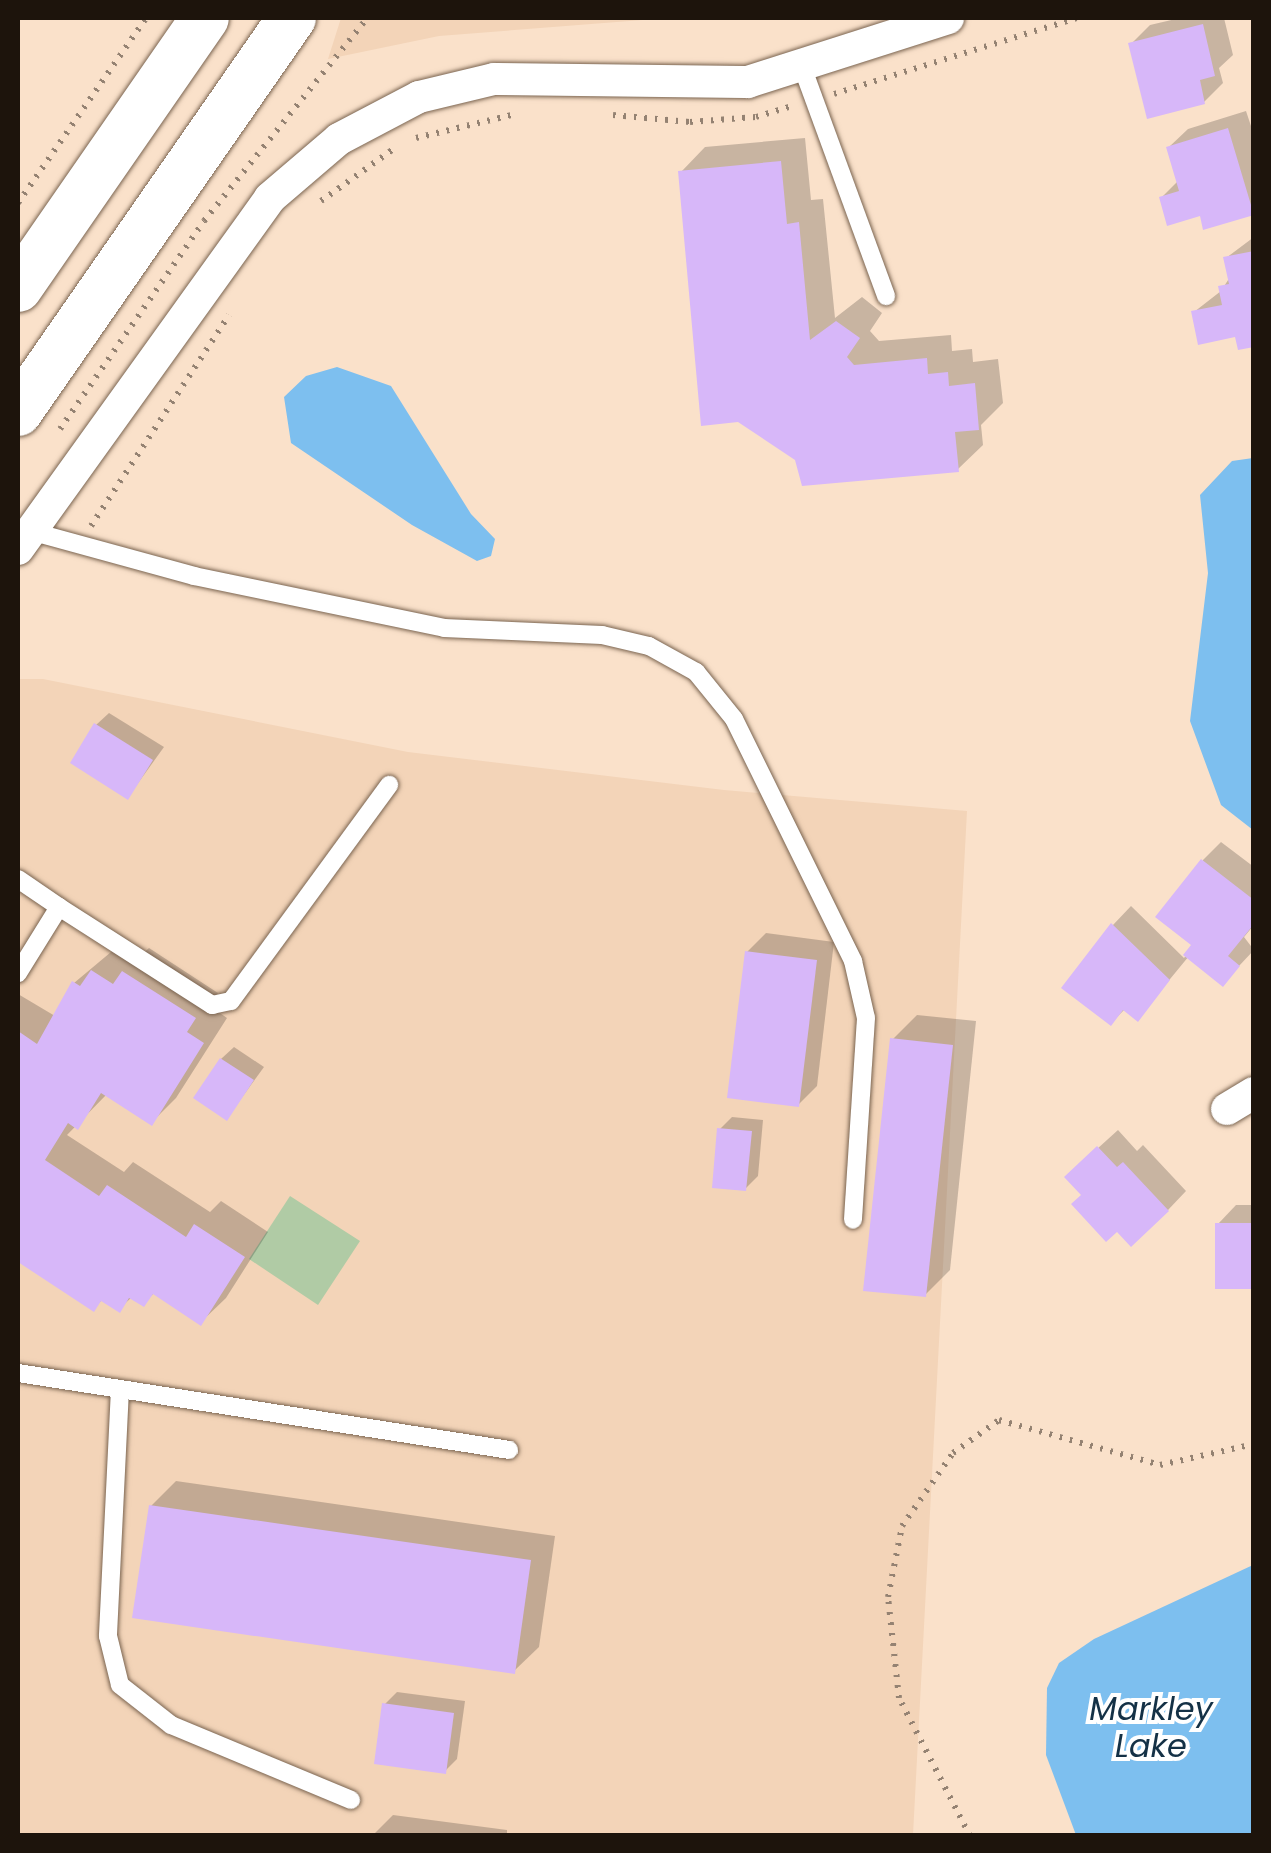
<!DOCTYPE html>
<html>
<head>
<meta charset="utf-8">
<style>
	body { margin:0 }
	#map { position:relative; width:1271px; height:1853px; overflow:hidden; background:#fae1ca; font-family:Poppins,sans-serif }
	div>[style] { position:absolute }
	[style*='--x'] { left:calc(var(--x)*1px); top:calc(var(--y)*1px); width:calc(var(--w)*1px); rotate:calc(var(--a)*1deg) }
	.built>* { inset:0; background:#f3d4b8 }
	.green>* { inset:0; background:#b0cba5 }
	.water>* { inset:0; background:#7dbfef }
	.shadow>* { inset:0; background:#0003 }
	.building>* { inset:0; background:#d7b7f9 }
	.path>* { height:6px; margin-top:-3px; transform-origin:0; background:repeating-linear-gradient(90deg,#948272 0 2.5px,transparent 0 10.5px) }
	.roads { filter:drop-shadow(0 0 2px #7a6450) drop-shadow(0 0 2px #7a6450) }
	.service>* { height:18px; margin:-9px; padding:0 9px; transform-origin:9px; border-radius:9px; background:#fff }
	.minor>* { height:32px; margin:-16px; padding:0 16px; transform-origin:16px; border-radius:16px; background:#fff }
	.secondary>* { height:48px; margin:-24px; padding:0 24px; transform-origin:24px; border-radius:24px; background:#fff }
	span { translate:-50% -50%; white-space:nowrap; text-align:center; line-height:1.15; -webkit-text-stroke:8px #fff; paint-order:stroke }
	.water-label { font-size:32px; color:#143146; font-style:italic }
	.frame { position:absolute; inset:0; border:20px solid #1d140c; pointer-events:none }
</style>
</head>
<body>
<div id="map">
	<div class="built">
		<div style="clip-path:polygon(341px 18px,668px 18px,439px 36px,328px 59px)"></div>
		<div style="clip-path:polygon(18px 679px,43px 679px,408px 752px,724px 790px,967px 811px,913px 1835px,18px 1835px)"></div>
	</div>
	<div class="green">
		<div style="clip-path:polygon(290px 1196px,360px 1241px,318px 1305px,249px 1259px)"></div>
	</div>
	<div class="water">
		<div style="clip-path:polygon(337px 367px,391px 386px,471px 514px,495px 539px,491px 556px,477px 561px,412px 525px,291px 443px,284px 397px,306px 376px)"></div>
		<div style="clip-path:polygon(1253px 458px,1254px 458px,1253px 830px,1221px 805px,1190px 721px,1208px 573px,1200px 495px,1232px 461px)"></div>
		<div style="clip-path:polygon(1253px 1565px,1253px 1835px,1076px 1835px,1046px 1755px,1047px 1688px,1059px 1663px,1094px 1639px)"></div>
	</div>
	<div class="shadow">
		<div style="clip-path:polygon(1180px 18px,1224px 18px,1233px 55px,1219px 68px,1223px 83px,1204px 102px,1131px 44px,1150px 25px)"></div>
		<div style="clip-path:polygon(1246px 111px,1254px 135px,1254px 212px,1201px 213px,1161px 198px,1179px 180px,1169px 147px,1188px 129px)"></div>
		<div style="clip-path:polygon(805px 138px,811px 200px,823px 199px,835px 318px,862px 297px,882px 313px,870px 331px,879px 341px,951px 335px,952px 351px,972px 349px,973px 362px,998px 359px,1003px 403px,981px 425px,983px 445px,958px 469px,797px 458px,681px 172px,705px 147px)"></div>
		<div style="clip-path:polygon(1254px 237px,1254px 344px,1194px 312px,1221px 291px,1230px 277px,1226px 258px)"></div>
		<div style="clip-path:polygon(109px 713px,164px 747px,128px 797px,96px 725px)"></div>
		<div style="clip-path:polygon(1221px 842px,1254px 867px,1254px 925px,1244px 937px,1254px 950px,1223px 983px,1189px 956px,1138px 1018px,1125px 1009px,1111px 1023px,1113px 925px,1131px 906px,1184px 958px,1194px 945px,1203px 860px)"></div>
		<div style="clip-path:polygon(766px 933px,834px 942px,817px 1086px,798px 1105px,747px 952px)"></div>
		<div style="clip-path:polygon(117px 947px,137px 959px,149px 948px,218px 993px,210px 1006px,227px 1018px,176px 1098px,152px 1122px,107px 1094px,67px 1135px,124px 1172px,133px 1162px,210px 1212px,221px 1201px,268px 1232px,226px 1298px,201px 1322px,155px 1292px,143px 1304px,132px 1297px,119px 1309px,103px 1299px,93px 1309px,18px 1259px,18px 1095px,25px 1083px,18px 1078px,18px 994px,55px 1016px,74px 983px)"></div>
		<div style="clip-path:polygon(917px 1015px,976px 1021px,950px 1270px,925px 1295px,892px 1040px)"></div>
		<div style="clip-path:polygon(234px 1047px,264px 1067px,227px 1118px,221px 1059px)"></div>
		<div style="clip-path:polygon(732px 1117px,763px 1120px,758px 1176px,745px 1189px,720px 1129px)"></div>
		<div style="clip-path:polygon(1118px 1130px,1137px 1151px,1143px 1145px,1186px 1191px,1168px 1210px,1084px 1195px,1086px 1159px)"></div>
		<div style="clip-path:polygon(1236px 1205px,1254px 1205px,1254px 1286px,1218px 1224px)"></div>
		<div style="clip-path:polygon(176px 1481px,555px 1536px,539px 1647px,514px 1671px,151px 1506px)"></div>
		<div style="clip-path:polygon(397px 1692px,465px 1701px,457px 1759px,445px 1771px,385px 1704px)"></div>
		<div style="clip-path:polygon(393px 1815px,507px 1830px,507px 1836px,372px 1836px)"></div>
	</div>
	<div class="building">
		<div style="clip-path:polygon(1203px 24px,1215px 76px,1200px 80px,1205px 104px,1147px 119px,1128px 43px)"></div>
		<div style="clip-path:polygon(1228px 128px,1254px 215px,1203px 230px,1200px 216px,1167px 226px,1159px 197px,1179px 191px,1166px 147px)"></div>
		<div style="clip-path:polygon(781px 161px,787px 224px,799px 222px,810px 340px,836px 321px,860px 338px,847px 357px,854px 365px,927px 358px,928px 374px,948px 372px,949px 386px,975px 383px,979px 430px,955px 432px,959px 472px,802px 486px,795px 460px,738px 422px,701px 426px,678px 171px)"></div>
		<div style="clip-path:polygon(1254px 251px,1254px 347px,1238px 350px,1235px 337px,1198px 345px,1191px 311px,1222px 305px,1218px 286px,1229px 284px,1223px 257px)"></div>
		<div style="clip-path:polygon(94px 723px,153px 760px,128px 800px,70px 763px)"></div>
		<div style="clip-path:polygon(1201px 859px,1254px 900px,1254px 924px,1228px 956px,1240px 966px,1223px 987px,1183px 955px,1191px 945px,1155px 917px)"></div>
		<div style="clip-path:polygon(1111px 923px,1170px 980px,1138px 1022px,1123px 1010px,1111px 1026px,1061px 988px)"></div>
		<div style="clip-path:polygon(745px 951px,817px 960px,799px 1107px,727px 1098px)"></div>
		<div style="clip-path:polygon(91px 970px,113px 984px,122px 971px,196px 1018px,187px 1032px,204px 1043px,152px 1126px,101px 1093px,78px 1130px,68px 1123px,45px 1160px,99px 1196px,107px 1185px,186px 1237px,194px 1224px,245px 1257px,201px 1326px,153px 1294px,144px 1307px,129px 1298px,120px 1313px,101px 1301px,94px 1312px,18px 1262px,18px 1031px,37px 1044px,72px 981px,80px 986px)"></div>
		<div style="clip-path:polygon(890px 1038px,953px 1045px,926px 1297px,863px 1291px)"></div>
		<div style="clip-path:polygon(220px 1058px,254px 1080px,227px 1121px,193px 1098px)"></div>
		<div style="clip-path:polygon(717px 1128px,752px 1131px,746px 1191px,712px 1188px)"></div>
		<div style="clip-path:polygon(1097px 1146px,1117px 1167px,1123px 1162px,1169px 1211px,1131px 1247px,1117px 1232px,1106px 1242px,1071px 1204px,1081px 1195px,1064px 1177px)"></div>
		<div style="clip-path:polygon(1215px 1223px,1254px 1223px,1254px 1289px,1215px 1289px)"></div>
		<div style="clip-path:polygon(149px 1505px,531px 1560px,515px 1674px,132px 1618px)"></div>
		<div style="clip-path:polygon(382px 1703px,454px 1713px,446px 1774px,374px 1764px)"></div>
	</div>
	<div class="path">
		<div style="--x:834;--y:94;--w:254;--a:-17.4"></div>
		<div style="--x:613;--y:115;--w:77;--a:5.2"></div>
		<div style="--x:690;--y:122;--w:66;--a:-4.3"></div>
		<div style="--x:756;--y:117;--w:39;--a:-17"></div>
		<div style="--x:416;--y:138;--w:103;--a:-13.5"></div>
		<div style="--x:321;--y:201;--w:87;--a:-35.7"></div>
		<div style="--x:18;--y:203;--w:225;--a:-55.3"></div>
		<div style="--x:60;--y:429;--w:253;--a:-55.3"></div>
		<div style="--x:204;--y:221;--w:260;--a:-51.2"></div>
		<div style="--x:91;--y:526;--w:252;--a:-56.8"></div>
		<div style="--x:970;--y:1836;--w:155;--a:-117.2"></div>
		<div style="--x:899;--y:1698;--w:102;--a:-96.2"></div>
		<div style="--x:888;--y:1597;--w:72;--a:-78.8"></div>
		<div style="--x:902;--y:1526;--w:89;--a:-55.1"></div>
		<div style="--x:953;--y:1453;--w:57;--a:-35.7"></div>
		<div style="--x:999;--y:1420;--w:167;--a:15.6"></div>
		<div style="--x:1160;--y:1465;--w:96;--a:-12.6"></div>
	</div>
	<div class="roads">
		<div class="service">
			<div style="--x:803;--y:69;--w:242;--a:69.9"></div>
			<div style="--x:30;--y:531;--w:170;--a:15.3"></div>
			<div style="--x:194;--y:576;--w:255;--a:11.7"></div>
			<div style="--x:444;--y:628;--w:158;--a:2.5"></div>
			<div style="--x:602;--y:635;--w:48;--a:13.2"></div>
			<div style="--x:649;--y:646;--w:54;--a:29"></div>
			<div style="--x:696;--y:672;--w:60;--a:51"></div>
			<div style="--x:734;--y:719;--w:270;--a:63.8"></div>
			<div style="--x:853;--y:961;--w:58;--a:77.2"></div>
			<div style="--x:866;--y:1018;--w:202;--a:93.7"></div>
			<div style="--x:18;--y:879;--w:50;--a:34.3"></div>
			<div style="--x:59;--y:907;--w:78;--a:121.8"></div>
			<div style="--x:59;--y:907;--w:182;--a:32.6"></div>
			<div style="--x:212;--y:1005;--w:19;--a:-12"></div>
			<div style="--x:231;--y:1001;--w:268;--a:-53.8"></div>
			<div style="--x:18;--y:1373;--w:497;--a:8.9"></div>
			<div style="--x:120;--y:1389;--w:247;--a:92.8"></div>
			<div style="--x:108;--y:1636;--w:50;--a:76.2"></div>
			<div style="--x:120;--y:1685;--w:65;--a:38.1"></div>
			<div style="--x:171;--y:1725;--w:195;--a:22.6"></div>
		</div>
		<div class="minor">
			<div style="--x:18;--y:549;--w:432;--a:-54.3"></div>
			<div style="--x:270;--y:198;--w:91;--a:-40.5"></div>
			<div style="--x:339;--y:139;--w:90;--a:-27.7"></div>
			<div style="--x:419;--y:97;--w:77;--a:-13.5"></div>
			<div style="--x:494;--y:79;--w:254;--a:0.7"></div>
			<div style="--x:748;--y:82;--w:210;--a:-17.7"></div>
			<div style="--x:1227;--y:1109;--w:31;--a:-31"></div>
		</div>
		<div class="secondary">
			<div style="--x:18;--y:288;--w:328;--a:-55.3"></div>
			<div style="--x:18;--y:412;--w:480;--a:-55.2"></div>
		</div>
	</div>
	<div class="water-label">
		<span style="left:1151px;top:1728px">Markley<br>Lake</span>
	</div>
	<div class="frame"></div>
</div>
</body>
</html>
